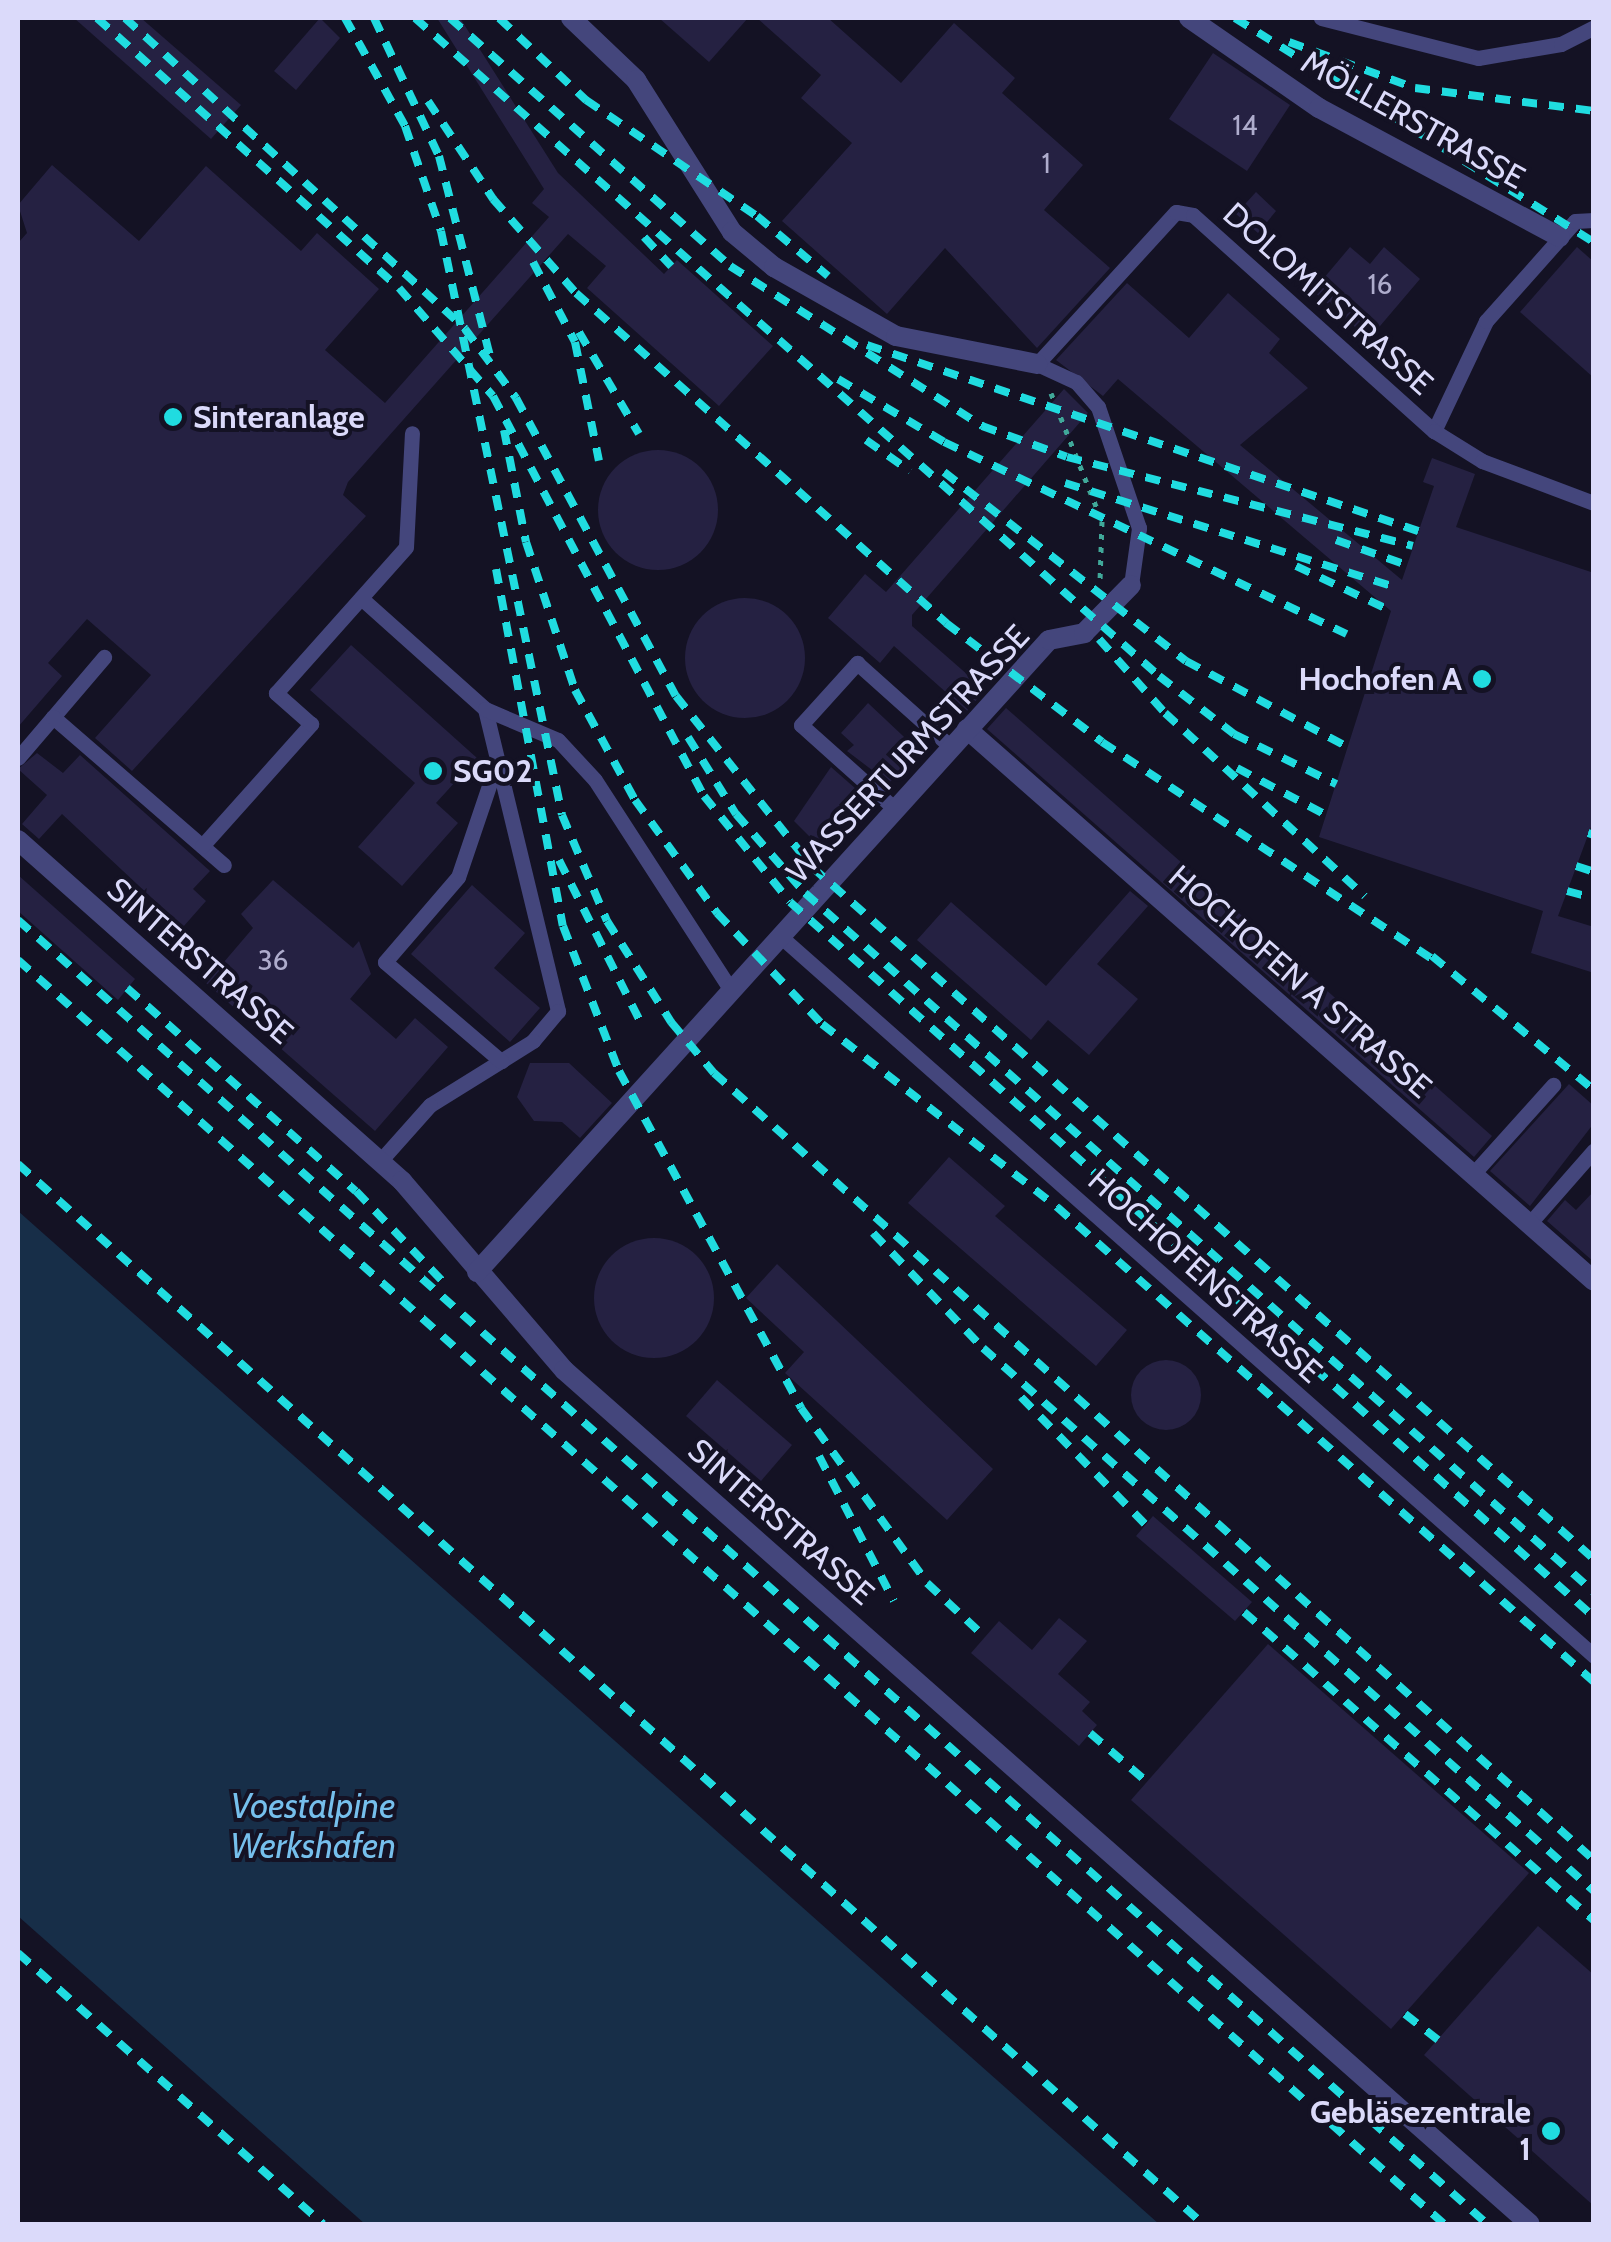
<!DOCTYPE html>
<html>
<head>
<meta charset="utf-8">
<style>
	body { margin:0 }
	#map { position:relative; width:1611px; height:2242px; overflow:hidden; background:#141224; font-family:Cabin,sans-serif }
	div>[style] { position:absolute }
	[style*='--x'] { left:calc(var(--x)*1px); top:calc(var(--y)*1px); width:calc(var(--w)*1px); rotate:calc(var(--a)*1deg) }
	.water>* { inset:0; background:#172e48 }
	.building>* { inset:0; background:#252142 }
	.round { border-radius:50% }
	.path>* { height:5px; margin-top:-2.5px; transform-origin:0; background:repeating-linear-gradient(90deg,#40a899 0 5px,transparent 0 13px) }
	.service>* { height:15px; margin:-7.5px; padding:0 7.5px; transform-origin:7.5px; border-radius:7.5px; background:#44467c }
	.minor>* { height:20px; margin:-10px; padding:0 10px; transform-origin:10px; border-radius:10px; background:#44467c }
	.rail>* { height:8px; margin-top:-4px; transform-origin:0; background:repeating-linear-gradient(90deg,#20dce0 0 15px,transparent 0 27px) }
	.dots>* { width:28px; height:28px; translate:-50% -50%; box-sizing:border-box; border:5px solid #141224; border-radius:50% }
	span { translate:-50% -50%; white-space:nowrap; text-align:center; line-height:1.15; -webkit-text-stroke:8px #141224; paint-order:stroke }
	.number-label { font-size:28px; color:#aeaccc }
	.number-label span { -webkit-text-stroke-width:0 }
	.street-label { font-size:32px; color:#dbdafa }
	.poi-label { font-size:32px; color:#dbdafa; font-weight:700 }
	.left { translate:0 -50%; text-align:left }
	.right { translate:-100% -50%; text-align:right }
	.water-label { font-size:35px; color:#76bfec; font-style:italic }
	.frame { position:absolute; inset:0; border:20px solid #dbdafa; pointer-events:none }
</style>
</head>
<body>
<div id="map">
	<div class="water">
		<div style="clip-path:polygon(18px 1211px,1159px 2224px,365px 2224px,18px 1916px)"></div>
	</div>
	<div class="building">
		<div style="clip-path:polygon(74px 18px,141px 18px,241px 105px,211px 139px)"></div>
		<div style="clip-path:polygon(320px 18px,340px 38px,296px 90px,274px 71px)"></div>
		<div style="clip-path:polygon(437px 18px,460px 18px,558px 173px,664px 274px,677px 260px,773px 346px,719px 406px,587px 288px,606px 266px,568px 234px,348px 482px,343px 495px,366px 516px,132px 771px,95px 738px,151px 675px,87px 619px,48px 663px,62px 676px,18px 727px,18px 243px,27px 233px,18px 205px,52px 165px,139px 241px,206px 166px,301px 251px,317px 233px,379px 289px,325px 350px,385px 403px,549px 217px,532px 203px,544px 189px)"></div>
		<div style="clip-path:polygon(659px 18px,748px 18px,709px 62px)"></div>
		<div style="clip-path:polygon(757px 18px,828px 18px,901px 83px,954px 23px,1015px 78px,1002px 93px,1083px 165px,1044px 210px,1110px 268px,1037px 348px,945px 248px,887px 314px,782px 221px,852px 143px,801px 98px,821px 75px)"></div>
		<div style="clip-path:polygon(1213px 53px,1290px 105px,1247px 171px,1169px 119px)"></div>
		<div style="clip-path:polygon(1256px 192px,1276px 211px,1258px 233px,1236px 214px)"></div>
		<div style="clip-path:polygon(1350px 247px,1370px 264px,1384px 247px,1420px 279px,1369px 339px,1313px 291px)"></div>
		<div style="clip-path:polygon(1577px 247px,1594px 262px,1594px 378px,1520px 312px)"></div>
		<div style="clip-path:polygon(1127px 283px,1189px 338px,1228px 293px,1280px 339px,1269px 353px,1308px 388px,1240px 445px,1402px 580px,1434px 486px,1423px 482px,1432px 458px,1475px 474px,1456px 527px,1594px 573px,1594px 819px,1558px 916px,1594px 927px,1594px 973px,1531px 953px,1543px 911px,1319px 837px,1391px 611px,1118px 379px,1103px 396px,1056px 360px)"></div>
		<div style="clip-path:polygon(1064px 389px,1088px 413px,912px 615px,912px 626px,985px 690px,967px 711px,894px 646px,880px 663px,828px 618px,865px 574px,886px 592px)"></div>
		<div class="round" style="left:598px;top:450px;width:120px;height:120px"></div>
		<div class="round" style="left:685px;top:598px;width:120px;height:120px"></div>
		<div style="clip-path:polygon(351px 645px,477px 758px,436px 803px,458px 823px,402px 886px,358px 847px,415px 783px,310px 690px)"></div>
		<div style="clip-path:polygon(868px 703px,919px 751px,889px 783px,847px 751px,854px 745px,841px 733px)"></div>
		<div style="clip-path:polygon(1006px 708px,1492px 1136px,1474px 1157px,987px 729px)"></div>
		<div style="clip-path:polygon(37px 753px,63px 773px,80px 755px,210px 871px,193px 889px,206px 901px,183px 927px,62px 814px,39px 839px,22px 824px,47px 795px,18px 769px)"></div>
		<div style="clip-path:polygon(831px 767px,864px 796px,817px 844px,794px 821px)"></div>
		<div style="clip-path:polygon(18px 875px,135px 979px,118px 1000px,18px 911px)"></div>
		<div style="clip-path:polygon(273px 880px,353px 948px,359px 941px,371px 974px,350px 999px,396px 1039px,415px 1018px,448px 1047px,375px 1131px,206px 983px,253px 928px,241px 914px)"></div>
		<div style="clip-path:polygon(472px 885px,525px 933px,494px 968px,540px 1008px,510px 1042px,411px 954px)"></div>
		<div style="clip-path:polygon(1130px 891px,1148px 906px,1097px 964px,1138px 999px,1089px 1055px,1048px 1020px,1031px 1040px,917px 940px,951px 902px,1046px 986px)"></div>
		<div style="clip-path:polygon(530px 1063px,569px 1063px,612px 1103px,580px 1138px,562px 1122px,534px 1121px,517px 1097px)"></div>
		<div style="clip-path:polygon(1569px 1084px,1594px 1106px,1594px 1123px,1530px 1206px,1490px 1171px)"></div>
		<div style="clip-path:polygon(949px 1157px,1005px 1206px,995px 1216px,1127px 1330px,1096px 1366px,908px 1203px)"></div>
		<div style="clip-path:polygon(1594px 1191px,1594px 1262px,1547px 1221px,1565px 1200px,1576px 1210px)"></div>
		<div class="round" style="left:594px;top:1238px;width:120px;height:120px"></div>
		<div style="clip-path:polygon(777px 1264px,993px 1469px,947px 1520px,785px 1373px,804px 1352px,746px 1298px)"></div>
		<div class="round" style="left:1131px;top:1360px;width:70px;height:70px"></div>
		<div style="clip-path:polygon(717px 1380px,792px 1445px,761px 1481px,686px 1416px)"></div>
		<div style="clip-path:polygon(1153px 1516px,1252px 1602px,1235px 1621px,1136px 1536px)"></div>
		<div style="clip-path:polygon(1059px 1618px,1087px 1641px,1058px 1674px,1090px 1702px,1082px 1711px,1097px 1725px,1079px 1746px,971px 1653px,999px 1621px,1032px 1650px)"></div>
		<div style="clip-path:polygon(1268px 1644px,1529px 1873px,1391px 2029px,1131px 1800px)"></div>
		<div style="clip-path:polygon(1538px 1926px,1594px 1975px,1594px 2206px,1424px 2055px)"></div>
	</div>
	<div class="path">
		<div style="--x:1051;--y:393;--w:138;--a:68.3"></div>
		<div style="--x:1102;--y:521;--w:61;--a:91.9"></div>
	</div>
	<div class="service">
		<div style="--x:1321;--y:18;--w:162;--a:14.3"></div>
		<div style="--x:1478;--y:58;--w:84;--a:-9.6"></div>
		<div style="--x:1561;--y:44;--w:37;--a:-27"></div>
		<div style="--x:1434;--y:431;--w:122;--a:-64.7"></div>
		<div style="--x:1486;--y:321;--w:134;--a:-48.3"></div>
		<div style="--x:1575;--y:221;--w:19;--a:-3"></div>
		<div style="--x:1131;--y:585;--w:58;--a:-82"></div>
		<div style="--x:1139;--y:528;--w:128;--a:-108.7"></div>
		<div style="--x:1098;--y:407;--w:33;--a:-131"></div>
		<div style="--x:1076;--y:382;--w:43;--a:-155.2"></div>
		<div style="--x:1037;--y:364;--w:206;--a:-47.6"></div>
		<div style="--x:1176;--y:212;--w:17;--a:10"></div>
		<div style="--x:1193;--y:215;--w:324;--a:41.9"></div>
		<div style="--x:1434;--y:431;--w:57;--a:32"></div>
		<div style="--x:1482;--y:461;--w:120;--a:20.6"></div>
		<div style="--x:361;--y:598;--w:166;--a:41.8"></div>
		<div style="--x:485;--y:709;--w:311;--a:76.4"></div>
		<div style="--x:558;--y:1011;--w:39;--a:130"></div>
		<div style="--x:533;--y:1041;--w:121;--a:148.1"></div>
		<div style="--x:430;--y:1105;--w:74;--a:131.7"></div>
		<div style="--x:485;--y:709;--w:79;--a:23"></div>
		<div style="--x:558;--y:740;--w:54;--a:47.2"></div>
		<div style="--x:595;--y:780;--w:250;--a:57.1"></div>
		<div style="--x:53;--y:717;--w:79;--a:-49.6"></div>
		<div style="--x:18;--y:758;--w:54;--a:-49.5"></div>
		<div style="--x:53;--y:717;--w:226;--a:40.9"></div>
		<div style="--x:497;--y:762;--w:121;--a:108.7"></div>
		<div style="--x:458;--y:877;--w:112;--a:130.7"></div>
		<div style="--x:385;--y:962;--w:153;--a:40.5"></div>
		<div style="--x:895;--y:809;--w:126;--a:-138.2"></div>
		<div style="--x:801;--y:725;--w:84;--a:-47.9"></div>
		<div style="--x:857;--y:663;--w:126;--a:41.8"></div>
		<div style="--x:202;--y:846;--w:164;--a:-48.2"></div>
		<div style="--x:311;--y:724;--w:47;--a:-138.5"></div>
		<div style="--x:276;--y:693;--w:195;--a:-48.3"></div>
		<div style="--x:406;--y:547;--w:114;--a:-87"></div>
		<div style="--x:780;--y:936;--w:1087;--a:41.49"></div>
		<div style="--x:1473;--y:1174;--w:120;--a:-48"></div>
		<div style="--x:1529;--y:1224;--w:98;--a:-48.7"></div>
	</div>
	<div class="minor">
		<div style="--x:571;--y:18;--w:90;--a:43.6"></div>
		<div style="--x:636;--y:80;--w:180;--a:57.7"></div>
		<div style="--x:732;--y:232;--w:55;--a:39.8"></div>
		<div style="--x:774;--y:267;--w:140;--a:29.5"></div>
		<div style="--x:896;--y:336;--w:144;--a:11.2"></div>
		<div style="--x:1189;--y:18;--w:158;--a:34.7"></div>
		<div style="--x:1319;--y:108;--w:273;--a:28.2"></div>
		<div style="--x:967;--y:729;--w:835;--a:41.36"></div>
		<div style="--x:18;--y:840;--w:514;--a:41.61"></div>
		<div style="--x:402;--y:1181;--w:249;--a:49.4"></div>
		<div style="--x:564;--y:1370;--w:1289;--a:41.48"></div>
		<div style="--x:477;--y:1272;--w:852;--a:-47.85"></div>
		<div style="--x:1049;--y:640;--w:36;--a:-11"></div>
		<div style="--x:1084;--y:633;--w:67;--a:-45.6"></div>
	</div>
	<div class="rail">
		<div style="--x:97;--y:18;--w:405;--a:41.8"></div>
		<div style="--x:399;--y:288;--w:143;--a:49"></div>
		<div style="--x:493;--y:396;--w:452;--a:62.2"></div>
		<div style="--x:704;--y:796;--w:136;--a:50.9"></div>
		<div style="--x:790;--y:902;--w:1076;--a:41.65"></div>
		<div style="--x:125;--y:18;--w:461;--a:42.4"></div>
		<div style="--x:465;--y:329;--w:86;--a:53.5"></div>
		<div style="--x:516;--y:398;--w:338;--a:61.8"></div>
		<div style="--x:676;--y:696;--w:218;--a:51.5"></div>
		<div style="--x:812;--y:867;--w:1044;--a:41.51"></div>
		<div style="--x:345;--y:18;--w:124;--a:60.9"></div>
		<div style="--x:405;--y:126;--w:111;--a:71.1"></div>
		<div style="--x:441;--y:231;--w:596;--a:78.29"></div>
		<div style="--x:562;--y:815;--w:115;--a:67"></div>
		<div style="--x:607;--y:921;--w:120;--a:57.6"></div>
		<div style="--x:671;--y:1022;--w:67;--a:49.9"></div>
		<div style="--x:714;--y:1073;--w:1181;--a:41.81"></div>
		<div style="--x:374;--y:18;--w:153;--a:64.8"></div>
		<div style="--x:439;--y:156;--w:206;--a:75.7"></div>
		<div style="--x:415;--y:18;--w:993;--a:41.49"></div>
		<div style="--x:1159;--y:676;--w:95;--a:37.7"></div>
		<div style="--x:1234;--y:734;--w:114;--a:26.1"></div>
		<div style="--x:450;--y:18;--w:374;--a:41.5"></div>
		<div style="--x:730;--y:266;--w:299;--a:32.4"></div>
		<div style="--x:982;--y:426;--w:90;--a:20"></div>
		<div style="--x:1067;--y:457;--w:357;--a:14.4"></div>
		<div style="--x:499;--y:18;--w:120;--a:43.3"></div>
		<div style="--x:586;--y:100;--w:207;--a:34.2"></div>
		<div style="--x:757;--y:216;--w:93;--a:40.2"></div>
		<div style="--x:1235;--y:18;--w:423;--a:32"></div>
		<div style="--x:1289;--y:42;--w:134;--a:20.1"></div>
		<div style="--x:1415;--y:88;--w:180;--a:7.3"></div>
		<div style="--x:428;--y:101;--w:118;--a:56.4"></div>
		<div style="--x:493;--y:199;--w:125;--a:48.6"></div>
		<div style="--x:576;--y:293;--w:496;--a:41.7"></div>
		<div style="--x:946;--y:623;--w:196;--a:37.3"></div>
		<div style="--x:1102;--y:742;--w:404;--a:33.3"></div>
		<div style="--x:644;--y:237;--w:40;--a:47"></div>
		<div style="--x:533;--y:262;--w:90;--a:62.3"></div>
		<div style="--x:575;--y:342;--w:121;--a:78.6"></div>
		<div style="--x:579;--y:332;--w:118;--a:59.5"></div>
		<div style="--x:867;--y:345;--w:582;--a:18.65"></div>
		<div style="--x:838;--y:379;--w:123;--a:30.7"></div>
		<div style="--x:944;--y:442;--w:446;--a:25.5"></div>
		<div style="--x:504;--y:430;--w:114;--a:78.9"></div>
		<div style="--x:526;--y:542;--w:156;--a:71.7"></div>
		<div style="--x:575;--y:690;--w:125;--a:61.4"></div>
		<div style="--x:635;--y:800;--w:140;--a:54"></div>
		<div style="--x:717;--y:913;--w:153;--a:46.6"></div>
		<div style="--x:822;--y:1024;--w:298;--a:37.9"></div>
		<div style="--x:1057;--y:1207;--w:717;--a:41.49"></div>
		<div style="--x:866;--y:440;--w:54;--a:35.2"></div>
		<div style="--x:944;--y:472;--w:307;--a:38"></div>
		<div style="--x:1186;--y:661;--w:183;--a:28"></div>
		<div style="--x:1065;--y:483;--w:350;--a:17.5"></div>
		<div style="--x:1336;--y:540;--w:75;--a:19.4"></div>
		<div style="--x:1296;--y:566;--w:105;--a:25.3"></div>
		<div style="--x:496;--y:569;--w:363;--a:79.4"></div>
		<div style="--x:563;--y:926;--w:155;--a:68.9"></div>
		<div style="--x:619;--y:1071;--w:383;--a:61.6"></div>
		<div style="--x:801;--y:1408;--w:216;--a:54.2"></div>
		<div style="--x:927;--y:1583;--w:79;--a:43"></div>
		<div style="--x:1099;--y:639;--w:99;--a:48.3"></div>
		<div style="--x:1165;--y:713;--w:271;--a:42.5"></div>
		<div style="--x:688;--y:737;--w:91;--a:58.1"></div>
		<div style="--x:736;--y:814;--w:105;--a:48.9"></div>
		<div style="--x:805;--y:893;--w:1054;--a:41.54"></div>
		<div style="--x:1237;--y:768;--w:101;--a:27.8"></div>
		<div style="--x:1588;--y:833;--w:6;--a:18"></div>
		<div style="--x:559;--y:860;--w:180;--a:63.3"></div>
		<div style="--x:1576;--y:866;--w:19;--a:18"></div>
		<div style="--x:1567;--y:891;--w:28;--a:15"></div>
		<div style="--x:18;--y:920;--w:1964;--a:41.59"></div>
		<div style="--x:1432;--y:956;--w:210;--a:39.6"></div>
		<div style="--x:18;--y:960;--w:1906;--a:41.55"></div>
		<div style="--x:127;--y:988;--w:306;--a:41.6"></div>
		<div style="--x:356;--y:1191;--w:132;--a:46.2"></div>
		<div style="--x:18;--y:1164;--w:1590;--a:41.81"></div>
		<div style="--x:873;--y:1233;--w:159;--a:46.3"></div>
		<div style="--x:983;--y:1348;--w:817;--a:41.63"></div>
		<div style="--x:1021;--y:1397;--w:179;--a:45.7"></div>
		<div style="--x:819;--y:1456;--w:163;--a:62.7"></div>
		<div style="--x:1244;--y:1612;--w:467;--a:41.4"></div>
		<div style="--x:1090;--y:1733;--w:75;--a:40.7"></div>
		<div style="--x:18;--y:1953;--w:408;--a:41.6"></div>
		<div style="--x:1405;--y:2014;--w:42;--a:38.2"></div>
	</div>
	<div class="dots">
		<div style="left:173px;top:417px;background:#20dce0"></div>
		<div style="left:1482px;top:679px;background:#20dce0"></div>
		<div style="left:433px;top:771px;background:#20dce0"></div>
		<div style="left:1551px;top:2131px;background:#20dce0"></div>
	</div>
	<div class="number-label">
		<span style="left:1245px;top:125px">14</span>
		<span style="left:1046px;top:163px">1</span>
		<span style="left:1380px;top:284px">16</span>
		<span style="left:273px;top:960px">36</span>
	</div>
	<div class="street-label">
		<span style="left:1413px;top:120px;rotate:29deg">MÖLLERSTRASSE</span>
		<span style="left:1328px;top:299px;rotate:42deg">DOLOMITSTRASSE</span>
		<span style="left:908px;top:754px;rotate:-47deg">WASSERTURMSTRASSE</span>
		<span style="left:200px;top:961px;rotate:41deg">SINTERSTRASSE</span>
		<span style="left:1300px;top:982px;rotate:41deg">HOCHOFEN A STRASSE</span>
		<span style="left:1205px;top:1276px;rotate:42deg">HOCHOFENSTRASSE</span>
		<span style="left:781px;top:1522px;rotate:41deg">SINTERSTRASSE</span>
	</div>
	<div class="poi-label">
		<span class="left" style="left:193px;top:417px">Sinteranlage</span>
		<span class="right" style="left:1462px;top:679px">Hochofen A</span>
		<span class="left" style="left:453px;top:771px">SG02</span>
		<span class="right" style="left:1531px;top:2131px">Gebläsezentrale<br>1</span>
	</div>
	<div class="water-label">
		<span style="left:313px;top:1826px">Voestalpine<br>Werkshafen</span>
	</div>
	<div class="frame"></div>
</div>
</body>
</html>
